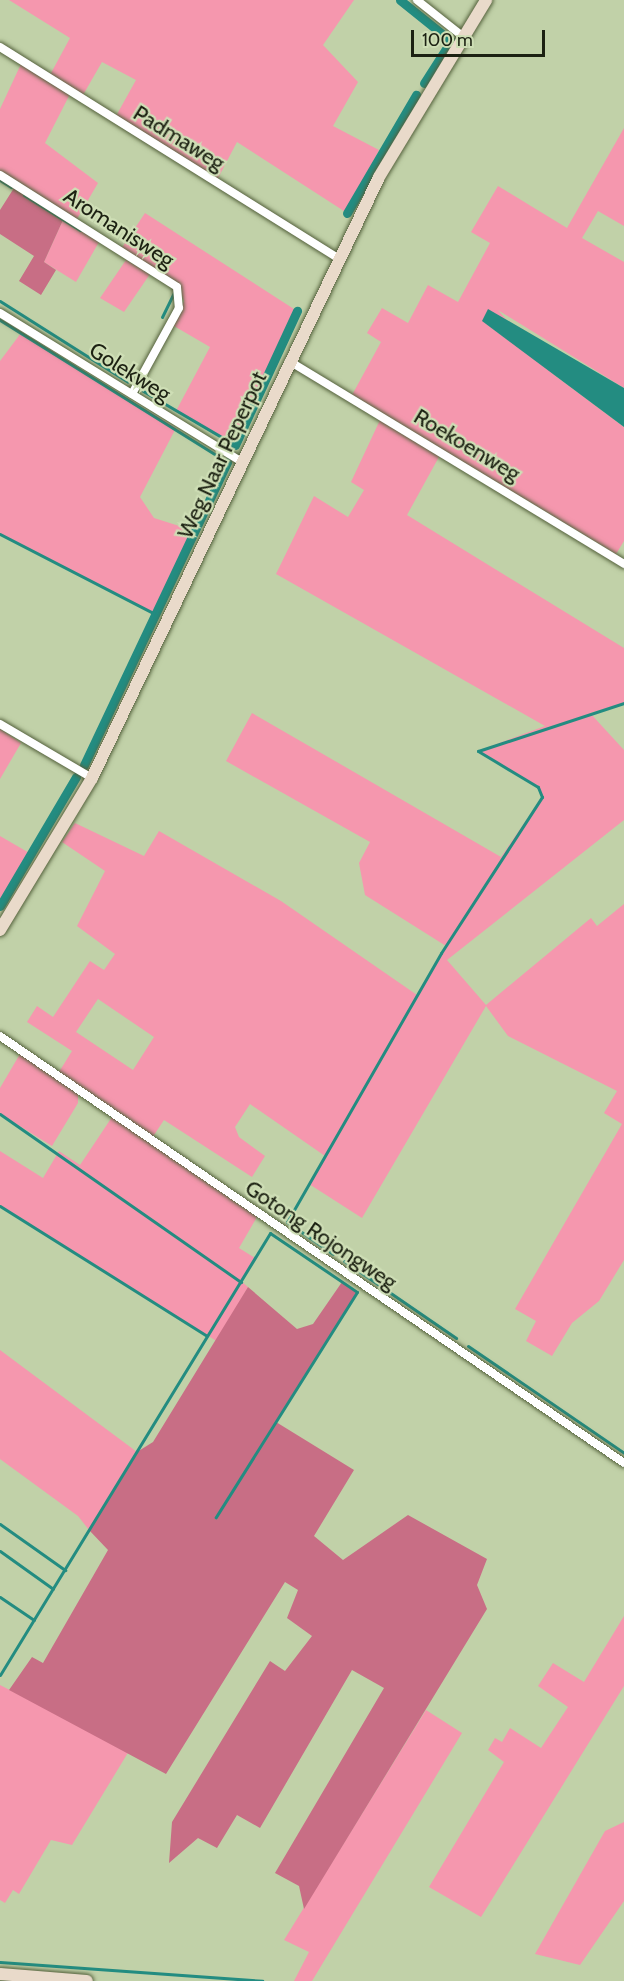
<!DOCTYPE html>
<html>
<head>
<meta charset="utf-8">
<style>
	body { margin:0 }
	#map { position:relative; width:624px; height:1981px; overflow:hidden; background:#c1d1a8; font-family:Cabin,sans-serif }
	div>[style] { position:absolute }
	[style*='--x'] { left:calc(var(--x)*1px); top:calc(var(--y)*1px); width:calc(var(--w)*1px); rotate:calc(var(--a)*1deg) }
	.green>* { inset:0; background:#f597ae }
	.forest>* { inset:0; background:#c86e85 }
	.water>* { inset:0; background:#238c81 }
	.stream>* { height:3px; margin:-1.5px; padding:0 1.5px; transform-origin:1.5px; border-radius:1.5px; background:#238c81 }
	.canal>* { height:9px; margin:-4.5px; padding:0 4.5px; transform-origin:4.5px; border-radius:4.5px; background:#238c81 }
	.roads { filter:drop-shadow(0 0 2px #54613c) drop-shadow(0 0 2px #54613c) }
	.street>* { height:8px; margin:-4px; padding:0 4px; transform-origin:4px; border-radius:4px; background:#fff }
	.secondary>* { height:12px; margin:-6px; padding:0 6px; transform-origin:6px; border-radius:6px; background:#e9daca }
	span { translate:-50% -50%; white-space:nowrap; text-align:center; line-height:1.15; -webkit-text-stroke:4.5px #cedeb5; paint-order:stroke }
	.street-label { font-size:22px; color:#1c2112 }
	.scale { position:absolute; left:411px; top:30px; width:134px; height:27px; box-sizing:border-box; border:3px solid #1c2112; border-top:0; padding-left:8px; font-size:18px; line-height:21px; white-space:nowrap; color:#1c2112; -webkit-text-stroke:4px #cedeb5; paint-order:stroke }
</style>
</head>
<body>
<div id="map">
	<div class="green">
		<div style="clip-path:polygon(9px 0,354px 0,323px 45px,358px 82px,333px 126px,379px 150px,347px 213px,237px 142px,217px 180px,116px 116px,136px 80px,102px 62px,83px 95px,50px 75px,70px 38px)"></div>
		<div style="clip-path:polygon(21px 64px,70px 94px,45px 143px,98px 183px,77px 219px,0 172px,0 109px)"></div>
		<div style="clip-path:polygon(624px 128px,624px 226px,598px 211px,582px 238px,624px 262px,624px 388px,498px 310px,553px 374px,624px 427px,624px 541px,616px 554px,352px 395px,381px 342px,367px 333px,382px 308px,408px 323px,428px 285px,458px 302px,490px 243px,471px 232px,498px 186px,567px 228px)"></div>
		<div style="clip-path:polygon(145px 213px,297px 311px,235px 445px,176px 411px,210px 347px,174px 326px,184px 301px,178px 284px,121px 249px)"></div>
		<div style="clip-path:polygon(63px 220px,99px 242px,76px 282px,44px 262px)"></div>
		<div style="clip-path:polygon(126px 260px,150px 274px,124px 312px,100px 298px)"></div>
		<div style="clip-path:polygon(21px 333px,176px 428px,140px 497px,154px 518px,195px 531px,157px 615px,0 534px,0 361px)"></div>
		<div style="clip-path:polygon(evenodd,380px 420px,440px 455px,407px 515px,624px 648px,624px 703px,590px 713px,624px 750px,624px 820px,447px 960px,486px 1005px,591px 918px,597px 926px,624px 904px,624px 1260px,599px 1301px,572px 1323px,552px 1356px,526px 1341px,536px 1321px,515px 1309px,622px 1124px,604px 1113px,617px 1091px,508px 1036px,486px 1006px,362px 1218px,309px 1184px,325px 1156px,250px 1104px,235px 1127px,239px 1137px,265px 1156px,252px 1177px,164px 1120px,152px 1138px,59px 1072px,72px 1051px,27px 1022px,37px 1006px,53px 1017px,90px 961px,104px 970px,115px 954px,77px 926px,105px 871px,62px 842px,75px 823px,144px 856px,159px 831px,281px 901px,417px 995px,446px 946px,365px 895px,359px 863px,370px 842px,226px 761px,252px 713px,501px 857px,542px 797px,538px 787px,478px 751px,545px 726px,276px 574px,314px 496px,348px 517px,364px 490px,351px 482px,380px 420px,98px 999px,154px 1037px,133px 1070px,76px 1032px,98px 999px)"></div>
		<div style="clip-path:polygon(0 729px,21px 743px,0 779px)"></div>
		<div style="clip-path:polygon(0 836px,31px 854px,0 906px)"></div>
		<div style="clip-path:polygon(20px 1054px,78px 1094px,78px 1103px,52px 1146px,0 1114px,0 1088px)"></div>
		<div style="clip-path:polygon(112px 1117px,257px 1217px,239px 1248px,255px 1258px,242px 1282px,248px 1287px,218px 1342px,0 1206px,0 1151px,43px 1178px,59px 1151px,80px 1165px)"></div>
		<div style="clip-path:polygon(0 1350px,137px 1452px,89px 1530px,78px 1516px,0 1459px)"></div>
		<div style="clip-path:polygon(624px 1616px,624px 1686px,481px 1917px,429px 1887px,504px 1762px,488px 1750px,495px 1738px,502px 1742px,510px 1728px,541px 1748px,568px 1707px,538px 1686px,553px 1663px,584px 1682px)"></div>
		<div style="clip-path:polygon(0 1685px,129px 1751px,72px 1845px,51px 1840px,19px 1894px,13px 1890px,5px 1903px,0 1900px)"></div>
		<div style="clip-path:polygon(426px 1710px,462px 1733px,312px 1981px,294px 1981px,309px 1952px,284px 1940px)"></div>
		<div style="clip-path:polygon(624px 1822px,624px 1901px,580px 1965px,535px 1954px,605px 1831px)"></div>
	</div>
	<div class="forest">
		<div style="clip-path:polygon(14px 188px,63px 220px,44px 262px,56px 270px,41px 295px,19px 281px,34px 256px,0 234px,0 210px)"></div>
		<div style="clip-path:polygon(342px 1282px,357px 1292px,276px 1422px,354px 1470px,314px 1536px,343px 1560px,408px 1515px,487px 1559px,477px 1585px,487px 1609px,304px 1909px,299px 1886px,275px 1873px,384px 1688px,352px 1670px,260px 1828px,237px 1815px,217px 1848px,198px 1838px,169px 1863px,172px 1822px,270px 1661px,285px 1671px,312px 1636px,287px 1618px,298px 1590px,285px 1582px,166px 1774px,9px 1690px,32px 1657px,43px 1663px,108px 1550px,89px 1530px,137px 1452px,153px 1442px,248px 1287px,297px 1329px,313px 1324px)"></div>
	</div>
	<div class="water">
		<div style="clip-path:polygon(488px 309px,624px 388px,624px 427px,482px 321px)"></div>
	</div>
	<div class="stream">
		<div style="--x:0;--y:180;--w:13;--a:32"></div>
		<div style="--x:24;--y:195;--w:66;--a:32"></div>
		<div style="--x:0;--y:301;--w:151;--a:32.3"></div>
		<div style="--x:162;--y:317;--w:28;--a:-64"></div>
		<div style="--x:0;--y:320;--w:268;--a:32"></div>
		<div style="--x:143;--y:391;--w:107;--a:30.4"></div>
		<div style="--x:0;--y:534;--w:177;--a:27.3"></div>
		<div style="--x:0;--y:1114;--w:294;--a:34.9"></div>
		<div style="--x:0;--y:1206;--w:244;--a:32.1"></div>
		<div style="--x:333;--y:1254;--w:56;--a:-145.2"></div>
		<div style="--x:287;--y:1222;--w:310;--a:-60.2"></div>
		<div style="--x:441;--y:953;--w:186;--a:-57.1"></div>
		<div style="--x:542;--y:797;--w:11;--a:-112"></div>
		<div style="--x:538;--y:787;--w:70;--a:-149"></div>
		<div style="--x:478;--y:751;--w:154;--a:-18.2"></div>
		<div style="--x:344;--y:1261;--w:136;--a:34.5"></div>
		<div style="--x:468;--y:1346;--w:189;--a:34.4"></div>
		<div style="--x:0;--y:1524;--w:80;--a:35.3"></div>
		<div style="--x:0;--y:1551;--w:65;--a:35.6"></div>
		<div style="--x:0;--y:1597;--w:41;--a:34.1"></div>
		<div style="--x:0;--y:1675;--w:518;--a:-58.58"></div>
		<div style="--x:270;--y:1233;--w:105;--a:34.1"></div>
		<div style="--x:357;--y:1292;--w:266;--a:122.1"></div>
		<div style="--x:0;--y:1962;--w:263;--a:4.1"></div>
	</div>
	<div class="canal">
		<div style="--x:400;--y:0;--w:65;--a:38.8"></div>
		<div style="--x:451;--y:41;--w:50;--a:122.7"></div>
		<div style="--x:347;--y:213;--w:137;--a:-59.7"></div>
		<div style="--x:235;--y:445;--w:148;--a:-65.2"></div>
		<div style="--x:84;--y:765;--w:335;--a:-64.7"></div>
		<div style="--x:0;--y:906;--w:150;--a:-59.5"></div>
	</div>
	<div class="roads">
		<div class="street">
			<div style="--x:417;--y:0;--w:63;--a:38.5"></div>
			<div style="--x:0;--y:47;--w:400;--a:32"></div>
			<div style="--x:0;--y:175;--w:209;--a:32.3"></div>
			<div style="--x:177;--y:287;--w:21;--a:85"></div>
			<div style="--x:179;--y:308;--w:98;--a:118.7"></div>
			<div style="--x:0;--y:313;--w:283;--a:31.6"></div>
			<div style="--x:289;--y:361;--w:392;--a:31.2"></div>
			<div style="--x:0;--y:724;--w:107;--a:30.4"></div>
			<div style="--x:0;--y:1036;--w:756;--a:34.38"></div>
		</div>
		<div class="secondary">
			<div style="--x:0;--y:930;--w:178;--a:-58.8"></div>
			<div style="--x:92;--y:778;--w:666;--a:-64.47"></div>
			<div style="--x:379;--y:177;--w:207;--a:-58.8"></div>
			<div style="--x:0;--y:1974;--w:87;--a:4.6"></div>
		</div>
	</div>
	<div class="street-label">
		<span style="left:179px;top:138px;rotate:32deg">Padmaweg</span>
		<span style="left:119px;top:228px;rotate:33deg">Aromanisweg</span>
		<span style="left:130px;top:372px;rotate:32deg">Golekweg</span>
		<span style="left:467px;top:445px;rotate:31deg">Roekoenweg</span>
		<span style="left:222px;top:455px;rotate:-65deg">Weg Naar Peperpot</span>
		<span style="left:321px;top:1235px;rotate:34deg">Gotong Rojongweg</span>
	</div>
	<div class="scale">100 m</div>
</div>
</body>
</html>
